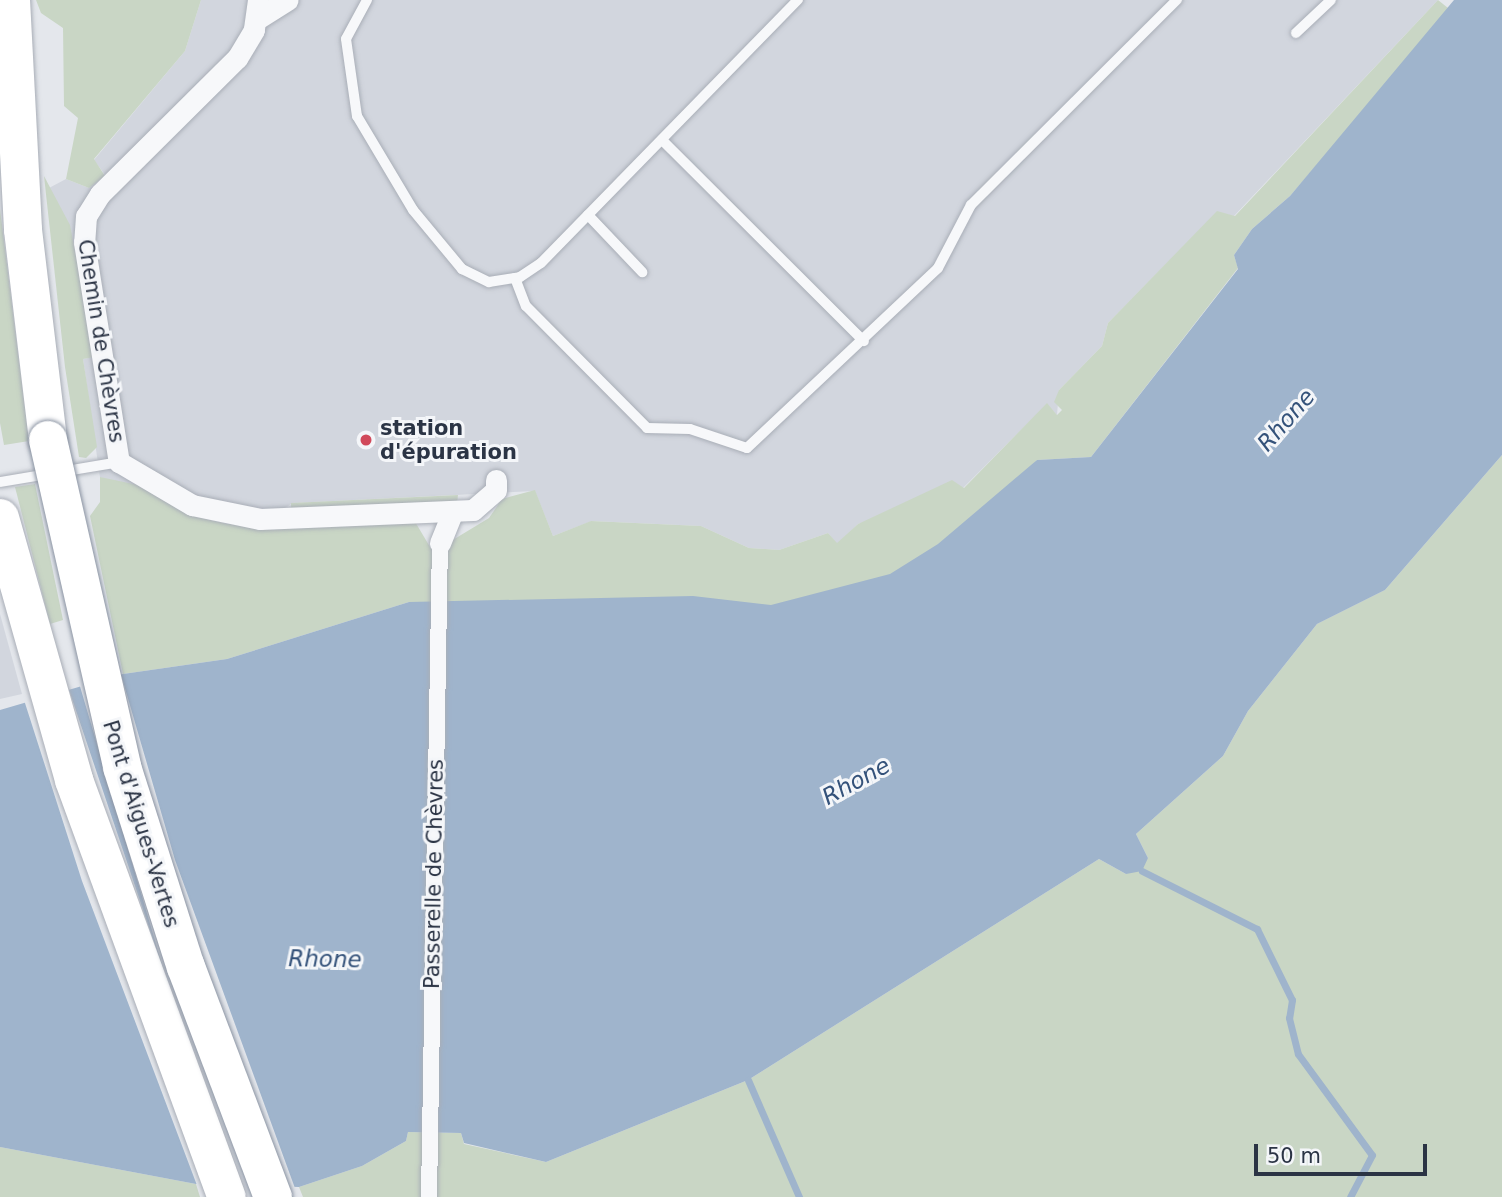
<!DOCTYPE html>
<html>
<head>
<meta charset="utf-8">
<style>
	body { margin:0 }
	#map { position:relative; width:1502px; height:1197px; overflow:hidden; background:#e4e7ec; font-family:"DejaVu Sans",sans-serif }
	div>[style] { position:absolute }
	[style*='--x'] { left:calc(var(--x)*1px); top:calc(var(--y)*1px); width:calc(var(--w)*1px); rotate:calc(var(--a)*1deg) }
	.built>* { inset:0; background:#d2d6de }
	.green>* { inset:0; background:#c9d6c5 }
	.water>* { inset:0; background:#9fb4cc }
	.pier>* { inset:0; background:#e4e7ec }
	.stream>* { height:7px; margin:-3.5px; padding:0 3.5px; transform-origin:3.5px; border-radius:3.5px; background:#9fb4cc }
	.roads { filter:drop-shadow(0 0 2px #a9aeb7) drop-shadow(0 0 2px #a9aeb7) }
	.service>* { height:10px; margin:-5px; padding:0 5px; transform-origin:5px; border-radius:5px; background:#f7f8fa }
	.pedestrian>* { height:16px; margin:-8px; padding:0 8px; transform-origin:8px; border-radius:8px; background:#f7f8fa }
	.minor>* { height:21px; margin:-10.5px; padding:0 10.5px; transform-origin:10.5px; border-radius:10.5px; background:#f7f8fa }
	.motorway>* { height:38px; margin:-19px; padding:0 19px; transform-origin:19px; border-radius:19px; background:#fff }
	.bridges { filter:drop-shadow(0 0 2px #8b94a3) drop-shadow(0 0 2px #8b94a3) }
	.motorway-bridge>* { height:38px; margin:-19px; padding:0 19px; transform-origin:19px; border-radius:19px; background:#fff }
	.dots>* { width:19px; height:19px; translate:-50% -50%; box-sizing:border-box; border:4px solid #f4f6f9; border-radius:50% }
	span { translate:-50% -50%; white-space:nowrap; text-align:center; line-height:1.15; -webkit-text-stroke:6px #f4f6f9; paint-order:stroke }
	.street-label { font-size:21px; color:#2b3445 }
	.poi-label { font-size:21px; color:#2b3445; font-weight:700 }
	.left { translate:0 -50%; text-align:left }
	.water-label { font-size:23px; color:#34527a; font-style:italic }
	.scale { position:absolute; left:1254px; top:1144px; width:173px; height:32px; box-sizing:border-box; border:4px solid #2b3445; border-top:0; padding-left:9px; font-size:21px; line-height:24px; white-space:nowrap; color:#2b3445; -webkit-text-stroke:5px #f4f6f9; paint-order:stroke }
</style>
</head>
<body>
<div id="map">
	<div class="built">
		<div style="clip-path:polygon(201px 0,1438px 0,1234px 216px,1217px 212px,1108px 323px,1102px 346px,1059px 390px,1057px 415px,1047px 404px,963px 488px,858px 524px,837px 544px,828px 533px,779px 550px,749px 548px,701px 526px,592px 521px,553px 536px,535px 491px,292px 503px,260px 527px,227px 524px,100px 477px,83px 359px,94px 357px,76px 248px,49px 188px,66px 179px,89px 188px,105px 175px,94px 160px,185px 51px)"></div>
		<div style="clip-path:polygon(0 614px,22px 694px,0 699px)"></div>
	</div>
	<div class="green">
		<div style="clip-path:polygon(36px 0,201px 0,185px 51px,94px 159px,105px 176px,89px 188px,66px 179px,78px 118px,64px 106px,63px 28px,41px 13px)"></div>
		<div style="clip-path:polygon(1438px 0,1448px 8px,1436px 26px,1290px 196px,1252px 229px,1234px 255px,1238px 268px,1091px 457px,1037px 460px,977px 532px,791px 628px,409px 602px,227px 659px,123px 674px,90px 516px,100px 502px,100px 477px,138px 485px,191px 515px,227px 524px,414px 520px,433px 552px,489px 518px,502px 499px,535px 490px,553px 536px,591px 521px,701px 526px,749px 548px,779px 550px,828px 533px,837px 543px,858px 524px,952px 480px,964px 488px,1047px 403px,1057px 415px,1062px 410px,1054px 402px,1059px 390px,1102px 346px,1108px 323px,1217px 211px,1235px 216px)"></div>
		<div style="clip-path:polygon(44px 176px,70px 225px,95px 357px,83px 359px,97px 447px,86px 458px,79px 457px,65px 367px)"></div>
		<div style="clip-path:polygon(0 209px,29px 441px,4px 445px,0 423px)"></div>
		<div style="clip-path:polygon(1502px 455px,1502px 1197px,303px 1197px,299px 1187px,362px 1166px,406px 1141px,408px 1132px,461px 1133px,464px 1144px,546px 1162px,748px 1080px,1099px 859px,1126px 874px,1148px 858px,1136px 834px,1223px 756px,1248px 711px,1317px 624px,1385px 590px)"></div>
		<div style="clip-path:polygon(35px 484px,63px 620px,50px 624px,15px 487px)"></div>
		<div style="clip-path:polygon(458px 495px,457px 504px,291px 509px,291px 503px)"></div>
		<div style="clip-path:polygon(0 1147px,196px 1184px,200px 1197px,0 1197px)"></div>
	</div>
	<div class="water">
		<div style="clip-path:polygon(1454px 0,1502px 0,1502px 455px,1385px 590px,1317px 624px,1248px 711px,1223px 756px,1136px 834px,1148px 858px,1142px 871px,1126px 874px,1099px 859px,748px 1080px,546px 1162px,464px 1143px,461px 1133px,408px 1132px,406px 1141px,362px 1166px,299px 1187px,196px 1184px,0 1147px,0 710px,123px 674px,227px 659px,409px 602px,693px 596px,771px 605px,890px 574px,938px 544px,1037px 460px,1091px 457px,1238px 269px,1234px 255px,1252px 229px,1290px 196px)"></div>
	</div>
	<div class="pier">
		<div style="clip-path:polygon(120px 671px,175px 860px,296px 1191px,198px 1188px,82px 881px,24px 700px,68px 687px,166px 978px,79px 683px)"></div>
	</div>
	<div class="stream">
		<div style="--x:1142;--y:871;--w:129;--a:26.8"></div>
		<div style="--x:1257;--y:929;--w:79;--a:63.8"></div>
		<div style="--x:1292;--y:1000;--w:18;--a:99"></div>
		<div style="--x:1289;--y:1018;--w:37;--a:76"></div>
		<div style="--x:1298;--y:1054;--w:125;--a:53.8"></div>
		<div style="--x:1372;--y:1155;--w:47;--a:117.6"></div>
		<div style="--x:748;--y:1080;--w:128;--a:66.4"></div>
	</div>
	<div class="roads">
		<div class="service">
			<div style="--x:367;--y:0;--w:44;--a:118.3"></div>
			<div style="--x:346;--y:39;--w:78;--a:81.9"></div>
			<div style="--x:357;--y:116;--w:109;--a:59.2"></div>
			<div style="--x:413;--y:210;--w:77;--a:50.3"></div>
			<div style="--x:462;--y:269;--w:30;--a:26"></div>
			<div style="--x:489;--y:282;--w:31;--a:-9"></div>
			<div style="--x:520;--y:277;--w:25;--a:-34"></div>
			<div style="--x:541;--y:263;--w:368;--a:-45.7"></div>
			<div style="--x:1296;--y:33;--w:48;--a:-43.3"></div>
			<div style="--x:662;--y:140;--w:285;--a:44.9"></div>
			<div style="--x:588;--y:215;--w:79;--a:46.5"></div>
			<div style="--x:515;--y:278;--w:30;--a:69"></div>
			<div style="--x:526;--y:306;--w:172;--a:45.2"></div>
			<div style="--x:647;--y:428;--w:43;--a:1.3"></div>
			<div style="--x:690;--y:429;--w:60;--a:18.4"></div>
			<div style="--x:747;--y:448;--w:262;--a:-43.3"></div>
			<div style="--x:938;--y:268;--w:71;--a:-62.4"></div>
			<div style="--x:971;--y:205;--w:291;--a:-44.9"></div>
			<div style="--x:0;--y:482;--w:121;--a:-9.5"></div>
		</div>
		<div class="pedestrian">
			<div style="--x:429;--y:1197;--w:654;--a:-89.04"></div>
		</div>
		<div class="minor">
			<div style="--x:258;--y:0;--w:30;--a:98"></div>
			<div style="--x:254;--y:30;--w:33;--a:121"></div>
			<div style="--x:237;--y:58;--w:193;--a:135.2"></div>
			<div style="--x:100;--y:194;--w:26;--a:122"></div>
			<div style="--x:86;--y:216;--w:26;--a:94"></div>
			<div style="--x:84;--y:242;--w:223;--a:81"></div>
			<div style="--x:119;--y:462;--w:85;--a:30.5"></div>
			<div style="--x:192;--y:505;--w:69;--a:11.6"></div>
			<div style="--x:260;--y:519;--w:213;--a:-2.4"></div>
			<div style="--x:473;--y:510;--w:30;--a:-41"></div>
			<div style="--x:496;--y:490;--w:10;--a:-90"></div>
			<div style="--x:257;--y:19;--w:36;--a:-32"></div>
			<div style="--x:440;--y:543;--w:32;--a:-68"></div>
		</div>
		<div class="motorway">
			<div style="--x:11;--y:0;--w:230;--a:87"></div>
			<div style="--x:23;--y:230;--w:211;--a:83.2"></div>
			<div style="--x:0;--y:518;--w:272;--a:74.2"></div>
			<div style="--x:74;--y:780;--w:444;--a:69.9"></div>
		</div>
	</div>
	<div class="bridges">
		<div class="motorway-bridge">
			<div style="--x:48;--y:440;--w:335;--a:77.2"></div>
			<div style="--x:122;--y:767;--w:210;--a:72.3"></div>
			<div style="--x:186;--y:967;--w:246;--a:69.3"></div>
		</div>
	</div>
	<div class="dots">
		<div style="left:366px;top:440px;background:#d1495b"></div>
	</div>
	<div class="street-label">
		<span style="left:101px;top:341px;rotate:81deg">Chemin de Chèvres</span>
		<span style="left:141px;top:824px;rotate:73deg">Pont d'Aigues-Vertes</span>
		<span style="left:434px;top:874px;rotate:-89deg">Passerelle de Chèvres</span>
	</div>
	<div class="poi-label">
		<span class="left" style="left:380px;top:440px">station<br>d'épuration</span>
	</div>
	<div class="water-label">
		<span style="left:1286px;top:420px;rotate:-49deg">Rhone</span>
		<span style="left:856px;top:781px;rotate:-29deg">Rhone</span>
		<span style="left:325px;top:959px;rotate:1deg">Rhone</span>
	</div>
	<div class="scale">50 m</div>
</div>
</body>
</html>
